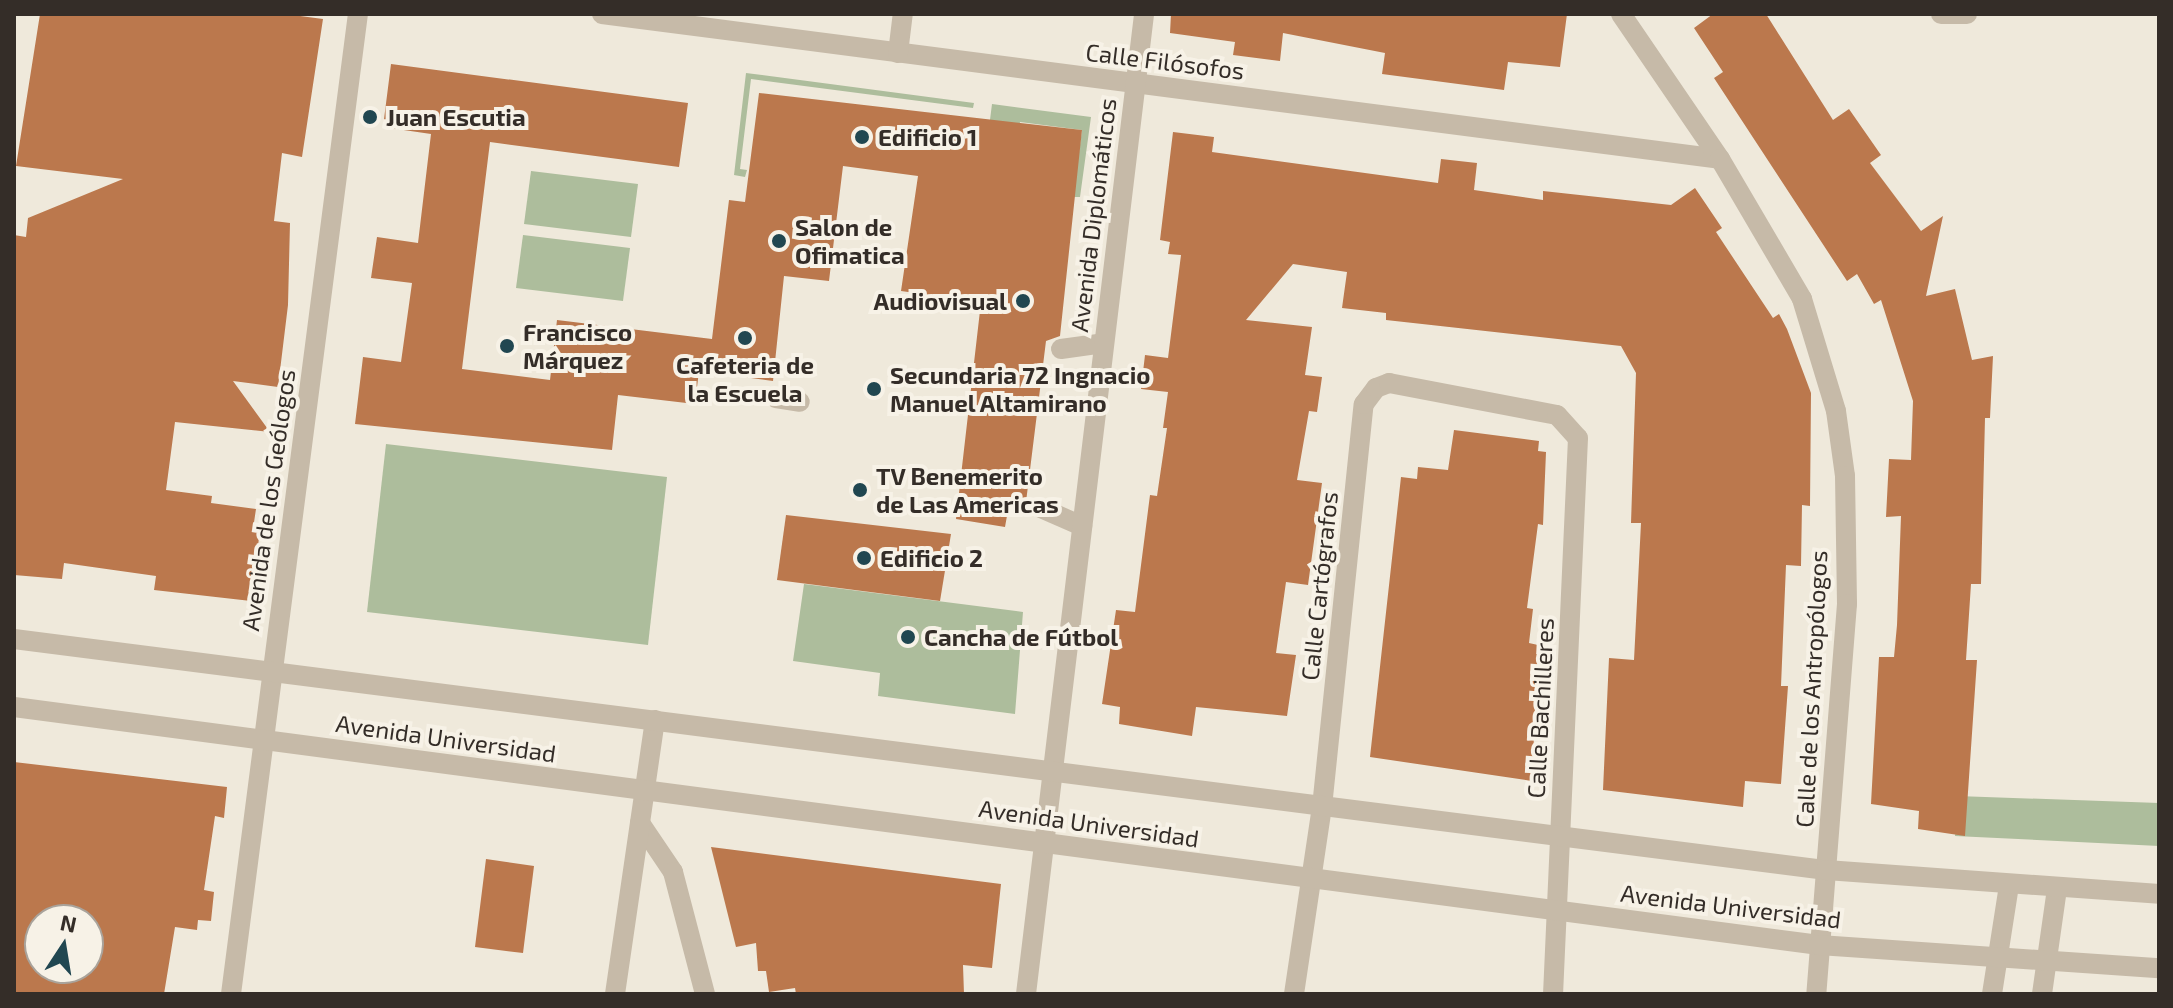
<!DOCTYPE html>
<html>
<head>
<meta charset="utf-8">
<style>
	body { margin:0 }
	#map { position:relative; width:2173px; height:1008px; overflow:hidden; background:#efe9db; font-family:"Exo 2",sans-serif }
	div>[style] { position:absolute }
	[style*='--x'] { left:calc(var(--x)*1px); top:calc(var(--y)*1px); width:calc(var(--w)*1px); rotate:calc(var(--a)*1deg) }
	.green>* { inset:0; background:#adbd9c }
	.building>* { inset:0; background:#bb784d }
	.service>* { height:20px; margin:-10px; padding:0 10px; transform-origin:10px; border-radius:10px; background:#c6baa8 }
	.pedestrian>* { height:20px; margin:-10px; padding:0 10px; transform-origin:10px; border-radius:10px; background:#c6baa8 }
	.minor>* { height:20px; margin:-10px; padding:0 10px; transform-origin:10px; border-radius:10px; background:#c6baa8 }
	.tertiary>* { height:20px; margin:-10px; padding:0 10px; transform-origin:10px; border-radius:10px; background:#c6baa8 }
	.dots>* { width:22px; height:22px; translate:-50% -50%; box-sizing:border-box; border:4px solid #f7f2e7; border-radius:50% }
	span { translate:-50% -50%; white-space:nowrap; text-align:center; line-height:1.15; -webkit-text-stroke:8px #f7f2e7; paint-order:stroke }
	.street-label { font-size:24px; color:#342d28 }
	.poi-label { font-size:24px; color:#342d28; font-weight:700 }
	.left { translate:0 -50%; text-align:left }
	.right { translate:-100% -50%; text-align:right }
	.frame { position:absolute; inset:0; border:16px solid #342d28; pointer-events:none }
	.north { position:absolute; left:24px; top:904px; width:80px; height:80px; box-sizing:border-box; background:#f7f2e7; border:2px solid #a9a39b; border-radius:50%; rotate:12deg; font-size:22px; font-weight:700; line-height:32px; text-align:center; color:#342d28 }
	.north::after { content:''; display:block; margin:auto; width:28px; height:36px; background:#214751; clip-path:polygon(50% 0,100% 100%,50% 72%,0 100%) }
</style>
</head>
<body>
<div id="map">
	<div class="green">
		<div style="clip-path:polygon(746px 73px,974px 103px,973px 108px,751px 79px,740px 169px,747px 170px,745px 177px,734px 175px)"></div>
		<div style="clip-path:polygon(992px 104px,1091px 117px,1080px 197px,1073px 197px,1082px 130px,1020px 122px,1011px 187px,982px 183px)"></div>
		<div style="clip-path:polygon(531px 171px,638px 184px,631px 237px,524px 224px)"></div>
		<div style="clip-path:polygon(523px 235px,630px 248px,623px 301px,516px 288px)"></div>
		<div style="clip-path:polygon(386px 444px,667px 477px,648px 645px,367px 612px)"></div>
		<div style="clip-path:polygon(804px 584px,1023px 612px,1015px 714px,878px 696px,880px 673px,793px 661px)"></div>
		<div style="clip-path:polygon(1957px 796px,2159px 803px,2159px 846px,1955px 836px)"></div>
	</div>
	<div class="building">
		<div style="clip-path:polygon(40px 14px,285px 14px,323px 19px,302px 157px,282px 153px,274px 221px,290px 223px,288px 305px,278px 387px,233px 381px,270px 432px,175px 422px,166px 490px,212px 496px,211px 503px,256px 509px,253px 529px,260px 530px,251px 601px,154px 590px,156px 576px,64px 563px,62px 579px,14px 575px,14px 235px,26px 237px,28px 218px,123px 179px,16px 166px)"></div>
		<div style="clip-path:polygon(1171px 14px,1567px 14px,1560px 67px,1508px 62px,1504px 90px,1382px 74px,1385px 53px,1283px 33px,1280px 61px,1233px 55px,1235px 42px,1170px 33px)"></div>
		<div style="clip-path:polygon(1713px 14px,1766px 14px,1833px 120px,1849px 109px,1881px 155px,1870px 163px,1921px 231px,1943px 216px,1926px 296px,1955px 289px,1972px 360px,1993px 356px,1990px 418px,1985px 418px,1981px 584px,1971px 584px,1966px 660px,1977px 660px,1965px 836px,1918px 829px,1919px 811px,1871px 804px,1879px 657px,1894px 657px,1897px 625px,1901px 516px,1886px 517px,1889px 459px,1911px 460px,1913px 401px,1881px 300px,1874px 304px,1857px 274px,1847px 281px,1714px 78px,1723px 72px,1694px 28px)"></div>
		<div style="clip-path:polygon(391px 64px,688px 103px,679px 167px,490px 142px,462px 369px,550px 380px,557px 320px,712px 339px,729px 200px,745px 202px,759px 93px,1082px 130px,1060px 336px,1046px 341px,1026px 502px,1010px 499px,1005px 527px,956px 519px,981px 302px,901px 291px,918px 176px,843px 166px,829px 281px,784px 276px,773px 381px,699px 371px,695px 404px,618px 395px,612px 450px,355px 424px,363px 357px,401px 362px,412px 283px,371px 278px,377px 237px,418px 243px,431px 134px,383px 127px)"></div>
		<div style="clip-path:polygon(1173px 132px,1214px 137px,1212px 152px,1438px 183px,1441px 159px,1477px 163px,1474px 190px,1543px 200px,1543px 191px,1671px 205px,1695px 188px,1722px 228px,1716px 232px,1773px 318px,1779px 314px,1787px 329px,1811px 393px,1810px 506px,1802px 505px,1801px 566px,1786px 565px,1781px 686px,1788px 686px,1781px 784px,1745px 781px,1743px 807px,1603px 790px,1609px 658px,1634px 660px,1641px 523px,1631px 523px,1636px 373px,1621px 346px,1386px 320px,1386px 313px,1342px 308px,1347px 272px,1293px 264px,1246px 320px,1312px 327px,1305px 375px,1322px 377px,1317px 412px,1309px 411px,1297px 480px,1322px 483px,1308px 585px,1286px 582px,1276px 653px,1296px 655px,1287px 716px,1196px 707px,1192px 736px,1119px 724px,1120px 707px,1102px 704px,1116px 610px,1135px 612px,1150px 495px,1157px 496px,1167px 428px,1163px 428px,1168px 392px,1141px 389px,1145px 355px,1168px 358px,1181px 255px,1168px 254px,1170px 242px,1160px 240px)"></div>
		<div style="clip-path:polygon(1454px 430px,1539px 441px,1538px 451px,1546px 452px,1543px 525px,1538px 524px,1527px 608px,1533px 609px,1529px 643px,1538px 645px,1532px 781px,1370px 757px,1401px 477px,1417px 479px,1418px 467px,1448px 470px)"></div>
		<div style="clip-path:polygon(786px 515px,951px 534px,940px 601px,777px 580px)"></div>
		<div style="clip-path:polygon(evenodd,14px 762px,227px 787px,224px 818px,215px 816px,204px 890px,214px 892px,211px 921px,198px 920px,197px 930px,175px 927px,164px 994px,14px 993px,14px 762px,40px 920px,88px 920px,88px 968px,40px 968px,40px 920px)"></div>
		<div style="clip-path:polygon(711px 847px,1001px 884px,992px 968px,963px 965px,964px 994px,796px 994px,795px 988px,769px 992px,766px 971px,758px 971px,756px 943px,736px 947px)"></div>
		<div style="clip-path:polygon(486px 859px,534px 866px,523px 953px,475px 947px)"></div>
	</div>
	<div class="service">
		<div style="--x:1941;--y:14;--w:26;--a:0"></div>
		<div style="--x:1992;--y:994;--w:110;--a:-81.1"></div>
		<div style="--x:2042;--y:994;--w:106;--a:-81.9"></div>
	</div>
	<div class="pedestrian">
		<div style="--x:1061;--y:349;--w:43;--a:-7.9"></div>
		<div style="--x:776;--y:398;--w:24;--a:9"></div>
		<div style="--x:1041;--y:508;--w:45;--a:23.7"></div>
	</div>
	<div class="minor">
		<div style="--x:602;--y:14;--w:1127;--a:7.39"></div>
		<div style="--x:1621;--y:14;--w:176;--a:55.7"></div>
		<div style="--x:1720;--y:159;--w:162;--a:59.6"></div>
		<div style="--x:1802;--y:299;--w:117;--a:73.1"></div>
		<div style="--x:1836;--y:411;--w:66;--a:82.1"></div>
		<div style="--x:1845;--y:476;--w:128;--a:89.1"></div>
		<div style="--x:1847;--y:604;--w:391;--a:94.5"></div>
		<div style="--x:898;--y:53;--w:39;--a:-83"></div>
		<div style="--x:640;--y:823;--w:59;--a:56"></div>
		<div style="--x:673;--y:872;--w:126;--a:75.3"></div>
		<div style="--x:231;--y:994;--w:988;--a:-82.62"></div>
		<div style="--x:615;--y:994;--w:277;--a:-81.7"></div>
		<div style="--x:1026;--y:994;--w:987;--a:-83.13"></div>
		<div style="--x:1294;--y:994;--w:189;--a:-81.5"></div>
		<div style="--x:1322;--y:807;--w:405;--a:-84.1"></div>
		<div style="--x:1364;--y:404;--w:20;--a:-53"></div>
		<div style="--x:1376;--y:388;--w:14;--a:-21"></div>
		<div style="--x:1389;--y:383;--w:171;--a:10.8"></div>
		<div style="--x:1557;--y:415;--w:31;--a:48"></div>
		<div style="--x:1578;--y:438;--w:557;--a:92.57"></div>
	</div>
	<div class="tertiary">
		<div style="--x:14;--y:639;--w:1827;--a:7.27"></div>
		<div style="--x:1826;--y:870;--w:334;--a:4.1"></div>
		<div style="--x:14;--y:707;--w:1821;--a:7.51"></div>
		<div style="--x:1819;--y:945;--w:341;--a:3.9"></div>
	</div>
	<div class="dots">
		<div style="left:370px;top:117px;background:#214751"></div>
		<div style="left:862px;top:137px;background:#214751"></div>
		<div style="left:779px;top:241px;background:#214751"></div>
		<div style="left:1023px;top:301px;background:#214751"></div>
		<div style="left:745px;top:338px;background:#214751"></div>
		<div style="left:507px;top:346px;background:#214751"></div>
		<div style="left:874px;top:389px;background:#214751"></div>
		<div style="left:860px;top:490px;background:#214751"></div>
		<div style="left:864px;top:558px;background:#214751"></div>
		<div style="left:908px;top:637px;background:#214751"></div>
	</div>
	<div class="street-label">
		<span style="left:1165px;top:61px;rotate:7deg">Calle Filósofos</span>
		<span style="left:1093px;top:215px;rotate:-83deg">Avenida Diplomáticos</span>
		<span style="left:268px;top:500px;rotate:-82deg">Avenida de los Geólogos</span>
		<span style="left:1319px;top:586px;rotate:-84deg">Calle Cartógrafos</span>
		<span style="left:1811px;top:689px;rotate:-87deg">Calle de los Antropólogos</span>
		<span style="left:1540px;top:708px;rotate:-87deg">Calle Bachilleres</span>
		<span style="left:446px;top:738px;rotate:8deg">Avenida Universidad</span>
		<span style="left:1089px;top:823px;rotate:8deg">Avenida Universidad</span>
		<span style="left:1731px;top:906px;rotate:7deg">Avenida Universidad</span>
	</div>
	<div class="poi-label">
		<span class="left" style="left:386px;top:117px">Juan Escutia</span>
		<span class="left" style="left:878px;top:137px">Edificio 1</span>
		<span class="left" style="left:795px;top:241px">Salon de<br>Ofimatica</span>
		<span class="right" style="left:1007px;top:301px">Audiovisual</span>
		<span class="left" style="left:523px;top:346px">Francisco<br>Márquez</span>
		<span style="left:745px;top:379px">Cafeteria de<br>la Escuela</span>
		<span class="left" style="left:890px;top:389px">Secundaria 72 Ingnacio<br>Manuel Altamirano</span>
		<span class="left" style="left:876px;top:490px">TV Benemerito<br>de Las Americas</span>
		<span class="left" style="left:880px;top:558px">Edificio 2</span>
		<span class="left" style="left:924px;top:637px">Cancha de Fútbol</span>
	</div>
	<div class="frame"></div>
	<div class="north">N</div>
</div>
</body>
</html>
